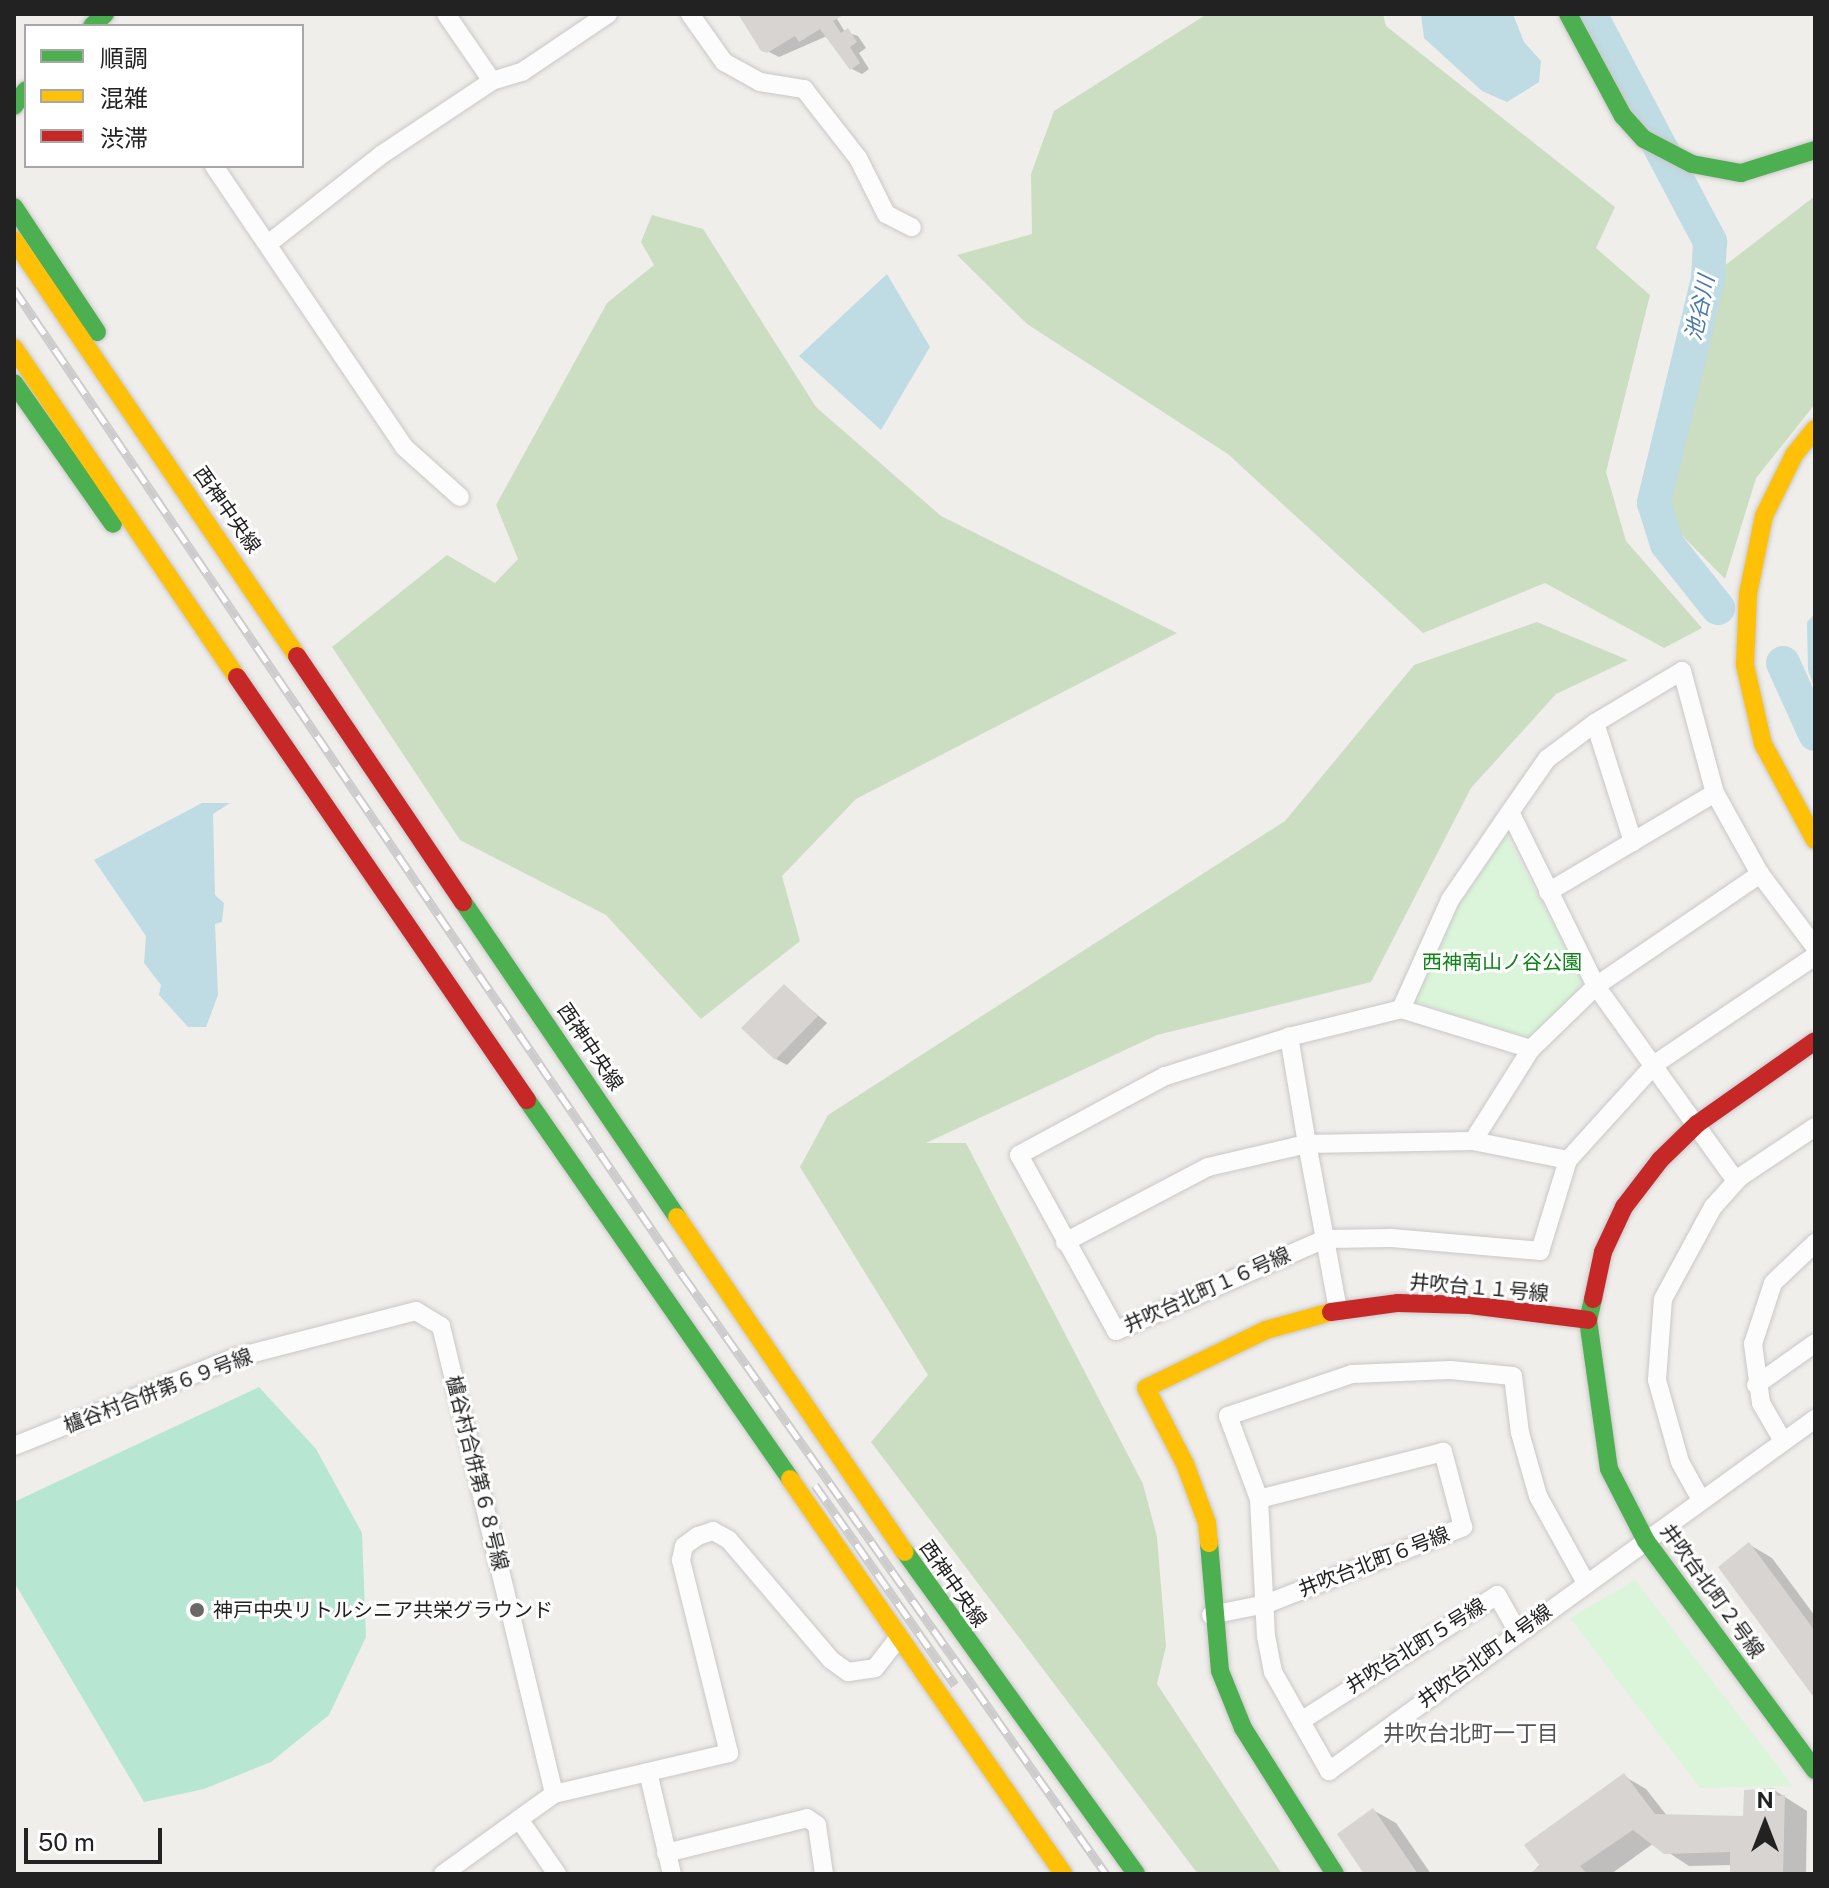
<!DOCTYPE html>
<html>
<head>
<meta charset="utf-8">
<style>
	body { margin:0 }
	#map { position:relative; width:1829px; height:1888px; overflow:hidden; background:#f0eeeb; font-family:"Public Sans","Noto Sans JP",sans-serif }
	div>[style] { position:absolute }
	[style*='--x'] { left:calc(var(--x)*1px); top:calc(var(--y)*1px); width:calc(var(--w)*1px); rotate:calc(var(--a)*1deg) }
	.forest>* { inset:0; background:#cbdec1 }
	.park>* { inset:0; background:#daf5da }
	.pitch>* { inset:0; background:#b7e6d2 }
	.water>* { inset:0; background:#bfdbe3 }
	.shadow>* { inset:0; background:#0003 }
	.river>* { height:34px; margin:-17px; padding:0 17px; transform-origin:17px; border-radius:17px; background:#bfdbe3 }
	.building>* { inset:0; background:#d7d4d2 }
	.roads { filter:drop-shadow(0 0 2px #c9c8c7) drop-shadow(0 0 2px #c9c8c7) }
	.street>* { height:18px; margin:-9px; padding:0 9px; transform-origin:9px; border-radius:9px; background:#fdfcfc }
	.fast>* { height:18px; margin:-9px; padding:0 9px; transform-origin:9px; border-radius:9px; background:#4caf50 }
	.slow>* { height:18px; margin:-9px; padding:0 9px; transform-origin:9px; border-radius:9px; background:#ffc107 }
	.jam>* { height:18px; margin:-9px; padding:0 9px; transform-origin:9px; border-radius:9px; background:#c62828 }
	.rail>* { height:9px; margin-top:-4.5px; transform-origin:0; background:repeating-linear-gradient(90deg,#fff 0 18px,#ccc 0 36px); box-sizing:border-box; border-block:2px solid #ccc }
	.dots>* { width:22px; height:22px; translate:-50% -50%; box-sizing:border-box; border:4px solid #fff; border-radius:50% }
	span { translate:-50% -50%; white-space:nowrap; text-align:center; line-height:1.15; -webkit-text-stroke:6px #fff; paint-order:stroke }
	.street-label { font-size:20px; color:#222 }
	.park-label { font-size:20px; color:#0c8416 }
	.poi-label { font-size:20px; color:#222 }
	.left { translate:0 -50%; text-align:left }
	.water-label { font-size:22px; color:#4a7aab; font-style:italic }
	.neighbourhood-label { font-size:22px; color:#555 }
	.frame { position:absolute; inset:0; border:16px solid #222; pointer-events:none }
	.legend { position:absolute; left:24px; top:24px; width:280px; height:144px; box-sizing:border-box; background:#fff; border:2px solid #a7a7a7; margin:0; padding:10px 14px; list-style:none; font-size:24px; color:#222 }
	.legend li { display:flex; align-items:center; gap:16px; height:40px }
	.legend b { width:40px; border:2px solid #a7a7a7 }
	.north { position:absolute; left:1725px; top:1784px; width:80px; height:80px; -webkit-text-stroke:6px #fff; paint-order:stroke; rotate:0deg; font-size:22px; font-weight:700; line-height:32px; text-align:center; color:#222 }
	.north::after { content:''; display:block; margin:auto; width:28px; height:36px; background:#222; clip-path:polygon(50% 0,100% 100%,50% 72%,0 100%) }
	.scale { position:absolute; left:24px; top:1828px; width:138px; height:36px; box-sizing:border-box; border:4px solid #222; border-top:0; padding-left:10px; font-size:24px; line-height:28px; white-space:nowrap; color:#222; -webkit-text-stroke:6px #fff; paint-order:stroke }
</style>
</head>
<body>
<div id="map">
	<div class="forest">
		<div style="clip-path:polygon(1207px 14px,1383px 14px,1386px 26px,1615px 207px,1596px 248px,1650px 295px,1606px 472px,1626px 541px,1702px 628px,1664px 648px,1545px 583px,1423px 633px,1228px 454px,1027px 324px,957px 255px,1032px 234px,1031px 174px,1054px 111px)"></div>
		<div style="clip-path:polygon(1815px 196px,1815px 404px,1756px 478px,1725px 579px,1670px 523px,1668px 481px,1719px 270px)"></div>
		<div style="clip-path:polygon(652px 215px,703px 229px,816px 407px,941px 516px,1177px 633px,856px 799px,782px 876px,800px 941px,701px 1019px,606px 915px,460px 840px,332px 647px,447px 555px,495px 583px,518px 559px,496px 505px,607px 303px,654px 265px,641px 242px)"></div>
		<div style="clip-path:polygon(1537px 622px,1628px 660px,1556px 694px,1471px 788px,1371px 982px,1157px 1035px,926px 1143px,966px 1143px,1143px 1484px,1157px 1537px,1166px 1646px,1157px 1684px,1282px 1874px,1198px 1874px,871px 1442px,928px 1375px,800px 1167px,828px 1115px,1285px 821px,1414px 665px)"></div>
	</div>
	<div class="park">
		<div style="clip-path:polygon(1506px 834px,1582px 979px,1578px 993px,1529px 1038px,1414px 1002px,1456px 908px)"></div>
		<div style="clip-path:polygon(1635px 1580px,1793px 1786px,1700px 1788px,1570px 1618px)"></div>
	</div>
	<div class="pitch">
		<div style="clip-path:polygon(259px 1387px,316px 1449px,362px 1533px,366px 1637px,329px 1715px,271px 1762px,204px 1789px,144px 1802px,14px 1582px,14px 1502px)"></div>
	</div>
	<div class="water">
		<div style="clip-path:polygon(1421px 14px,1513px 14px,1524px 42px,1541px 61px,1539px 82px,1507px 102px,1482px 91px,1424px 38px)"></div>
		<div style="clip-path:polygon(887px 274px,930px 347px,881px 430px,799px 356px)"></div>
		<div style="clip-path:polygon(1815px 614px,1815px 690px,1808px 670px,1807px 622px)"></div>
		<div style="clip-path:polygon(202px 803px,230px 803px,213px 814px,215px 895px,224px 903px,222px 922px,215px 924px,218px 995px,206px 1027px,188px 1027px,159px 995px,161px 985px,144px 963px,146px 936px,94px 860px)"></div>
	</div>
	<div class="shadow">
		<div style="clip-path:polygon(751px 14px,834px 14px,845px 32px,858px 36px,866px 48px,859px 53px,869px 69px,862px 74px,852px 69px,827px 36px,779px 57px,769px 52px)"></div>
		<div style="clip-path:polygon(784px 986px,827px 1023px,787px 1065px,776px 1059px)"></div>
		<div style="clip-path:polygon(1750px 1545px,1772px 1558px,1815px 1616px,1815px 1695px)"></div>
		<div style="clip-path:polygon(1624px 1776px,1646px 1789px,1668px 1817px,1745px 1818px,1774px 1790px,1807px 1811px,1806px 1874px,1732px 1874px,1732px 1865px,1689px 1866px,1654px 1843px,1611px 1874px,1531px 1874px)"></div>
		<div style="clip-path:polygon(1373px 1810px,1396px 1823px,1431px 1874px,1366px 1874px)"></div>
	</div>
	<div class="river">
		<div style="--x:1590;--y:14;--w:258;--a:62.2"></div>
		<div style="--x:1710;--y:242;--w:37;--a:93"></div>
		<div style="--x:1708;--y:279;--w:230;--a:103.6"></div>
		<div style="--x:1654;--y:503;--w:43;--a:72.4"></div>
		<div style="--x:1667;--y:544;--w:82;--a:51.4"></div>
		<div style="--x:1783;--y:663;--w:78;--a:65.7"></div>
	</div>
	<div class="building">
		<div style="clip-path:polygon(738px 14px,845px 14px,833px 21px,841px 33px,848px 28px,857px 42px,850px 47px,860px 63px,850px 70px,820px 29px,799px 42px,795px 36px,767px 53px,761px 51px)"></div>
		<div style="clip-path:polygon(784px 984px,818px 1016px,775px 1060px,741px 1028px)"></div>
		<div style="clip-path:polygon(1749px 1542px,1815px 1631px,1815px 1699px,1718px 1567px)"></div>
		<div style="clip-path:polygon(1624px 1773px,1655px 1814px,1743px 1816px,1744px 1790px,1774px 1788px,1777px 1796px,1785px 1795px,1783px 1874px,1730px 1874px,1730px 1852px,1664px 1854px,1633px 1830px,1580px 1866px,1587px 1874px,1529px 1874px,1540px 1866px,1524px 1845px)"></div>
		<div style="clip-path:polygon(1373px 1808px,1418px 1874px,1364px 1874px,1337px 1834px)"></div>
	</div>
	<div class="roads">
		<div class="street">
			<div style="--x:446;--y:14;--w:81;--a:55.5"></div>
			<div style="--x:690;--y:14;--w:59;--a:54.7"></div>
			<div style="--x:724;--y:62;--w:41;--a:29.1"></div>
			<div style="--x:760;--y:82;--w:45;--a:9"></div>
			<div style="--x:804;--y:89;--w:88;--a:52"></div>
			<div style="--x:858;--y:158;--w:63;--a:63.4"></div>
			<div style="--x:886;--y:214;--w:29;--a:27"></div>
			<div style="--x:214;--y:166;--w:339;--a:55.9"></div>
			<div style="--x:404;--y:447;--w:75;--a:41.8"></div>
			<div style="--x:268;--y:244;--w:144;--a:-38.2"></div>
			<div style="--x:381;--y:155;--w:133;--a:-33.7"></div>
			<div style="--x:492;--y:81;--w:31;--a:-17"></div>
			<div style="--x:522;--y:72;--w:104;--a:-34"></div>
			<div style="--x:1595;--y:723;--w:125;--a:72.3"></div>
			<div style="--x:1548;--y:892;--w:194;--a:-30.7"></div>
			<div style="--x:1401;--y:1009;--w:136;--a:17.1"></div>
			<div style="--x:1289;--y:1037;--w:115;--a:-14"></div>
			<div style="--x:1401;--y:1009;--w:120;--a:-65.8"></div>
			<div style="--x:1450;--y:900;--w:107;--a:-55.7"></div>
			<div style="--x:1473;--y:1141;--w:109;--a:-57.8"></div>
			<div style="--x:1531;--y:1049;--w:91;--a:-44.1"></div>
			<div style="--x:1596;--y:986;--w:199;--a:-34.3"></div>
			<div style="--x:1736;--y:1181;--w:240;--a:-125.7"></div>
			<div style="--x:1596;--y:986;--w:194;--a:-116.3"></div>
			<div style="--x:1510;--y:812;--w:65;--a:-55.1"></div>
			<div style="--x:1547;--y:759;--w:60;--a:-36.9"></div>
			<div style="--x:1595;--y:723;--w:101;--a:-30.9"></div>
			<div style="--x:1682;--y:671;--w:126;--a:74.9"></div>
			<div style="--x:1715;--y:793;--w:93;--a:60.9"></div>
			<div style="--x:1760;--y:874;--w:91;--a:53"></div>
			<div style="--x:1065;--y:1242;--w:161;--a:-27.7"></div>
			<div style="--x:1208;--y:1167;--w:102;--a:-13.1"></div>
			<div style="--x:1307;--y:1144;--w:166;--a:-1"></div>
			<div style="--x:1473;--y:1141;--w:97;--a:11.3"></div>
			<div style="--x:1338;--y:1310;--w:72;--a:-100.4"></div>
			<div style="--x:1325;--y:1239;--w:97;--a:-100.7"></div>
			<div style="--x:1307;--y:1144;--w:109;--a:-99.5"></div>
			<div style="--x:1289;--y:1037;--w:130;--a:162.5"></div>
			<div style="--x:1165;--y:1076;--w:166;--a:151.6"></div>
			<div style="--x:1019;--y:1155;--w:201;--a:61.1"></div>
			<div style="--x:1116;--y:1331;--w:228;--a:-23.8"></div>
			<div style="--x:1325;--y:1239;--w:67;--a:-0.9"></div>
			<div style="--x:1392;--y:1238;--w:149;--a:5"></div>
			<div style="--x:1540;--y:1251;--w:95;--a:-72.9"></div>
			<div style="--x:1568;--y:1160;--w:130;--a:-47.8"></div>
			<div style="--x:1655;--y:1064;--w:193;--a:-34"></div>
			<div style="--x:1756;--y:1385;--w:72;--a:-35.4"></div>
			<div style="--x:1783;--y:1441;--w:44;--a:-120.1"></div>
			<div style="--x:1761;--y:1403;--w:60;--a:-97.7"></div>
			<div style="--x:1753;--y:1344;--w:64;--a:-71.8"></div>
			<div style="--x:1773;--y:1283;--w:58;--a:-43.6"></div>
			<div style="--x:14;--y:1446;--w:237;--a:-21.8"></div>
			<div style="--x:234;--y:1358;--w:188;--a:-14.5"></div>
			<div style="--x:416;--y:1311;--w:29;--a:31"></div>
			<div style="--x:441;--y:1326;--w:481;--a:76.4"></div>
			<div style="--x:1701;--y:1500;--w:43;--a:-118.9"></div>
			<div style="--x:1680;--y:1462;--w:85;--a:-105.7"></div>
			<div style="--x:1657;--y:1380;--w:81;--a:-85.8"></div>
			<div style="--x:1663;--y:1299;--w:105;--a:-61.5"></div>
			<div style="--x:1713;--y:1207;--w:40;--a:-48"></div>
			<div style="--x:1740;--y:1177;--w:90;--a:-33.7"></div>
			<div style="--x:1586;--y:1583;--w:99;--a:-118.9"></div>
			<div style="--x:1538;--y:1496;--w:66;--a:-105.9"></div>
			<div style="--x:1520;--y:1433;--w:57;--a:-97"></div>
			<div style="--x:1513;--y:1376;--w:63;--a:-174.6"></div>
			<div style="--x:1450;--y:1370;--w:98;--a:177.7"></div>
			<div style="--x:1352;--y:1374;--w:131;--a:161.3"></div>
			<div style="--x:1228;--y:1416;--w:89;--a:69.5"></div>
			<div style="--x:1259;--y:1499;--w:137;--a:87.1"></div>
			<div style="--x:1266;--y:1636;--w:37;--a:79"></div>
			<div style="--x:1273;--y:1672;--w:114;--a:60.5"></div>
			<div style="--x:1329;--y:1771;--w:600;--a:-35.92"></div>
			<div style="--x:1211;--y:1615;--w:56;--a:-11.3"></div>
			<div style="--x:1266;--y:1604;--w:212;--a:-21.3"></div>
			<div style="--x:1463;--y:1527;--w:78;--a:-104.9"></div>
			<div style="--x:1443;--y:1452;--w:190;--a:165.7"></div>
			<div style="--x:1301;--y:1721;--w:233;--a:-32.7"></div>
			<div style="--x:1497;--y:1595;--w:43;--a:60.4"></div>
			<div style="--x:648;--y:1772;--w:105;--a:76.8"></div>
			<div style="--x:519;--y:1819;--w:67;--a:55.4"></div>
			<div style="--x:666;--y:1853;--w:145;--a:-13.9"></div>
			<div style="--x:807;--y:1818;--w:12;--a:35"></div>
			<div style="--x:817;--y:1825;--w:49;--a:81.9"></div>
			<div style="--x:443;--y:1874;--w:137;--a:-35.8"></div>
			<div style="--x:554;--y:1794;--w:180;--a:-13.2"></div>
			<div style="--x:729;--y:1753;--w:199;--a:-104"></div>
			<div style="--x:681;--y:1560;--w:14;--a:-78"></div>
			<div style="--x:684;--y:1546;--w:17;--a:-36"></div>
			<div style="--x:698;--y:1536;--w:16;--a:-18"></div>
			<div style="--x:713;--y:1531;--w:18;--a:29"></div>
			<div style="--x:729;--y:1540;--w:157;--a:49.6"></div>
			<div style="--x:831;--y:1660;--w:21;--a:35"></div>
			<div style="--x:848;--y:1672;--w:27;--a:-8"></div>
			<div style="--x:875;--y:1668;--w:36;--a:-52"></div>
		</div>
		<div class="fast">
			<div style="--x:1568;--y:14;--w:116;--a:61.7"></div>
			<div style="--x:1623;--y:116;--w:31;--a:48"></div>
			<div style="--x:1644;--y:139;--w:54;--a:27.5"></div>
			<div style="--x:1692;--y:164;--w:50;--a:10.4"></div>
			<div style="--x:1741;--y:173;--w:77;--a:-17.3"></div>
			<div style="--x:92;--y:26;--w:18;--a:-43"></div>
			<div style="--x:14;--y:106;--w:20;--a:-53"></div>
			<div style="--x:14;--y:207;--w:150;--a:56.4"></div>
			<div style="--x:14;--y:383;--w:172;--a:54.9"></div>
			<div style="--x:463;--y:902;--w:381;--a:55.8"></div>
			<div style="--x:527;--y:1100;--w:461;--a:55.2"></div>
			<div style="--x:1593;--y:1299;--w:22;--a:103"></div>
			<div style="--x:1588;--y:1320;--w:150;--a:82"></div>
			<div style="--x:1609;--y:1469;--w:81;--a:62.8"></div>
			<div style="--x:1646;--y:1541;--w:285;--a:53.6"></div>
			<div style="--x:1209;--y:1543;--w:128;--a:85.1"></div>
			<div style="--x:1220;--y:1671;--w:61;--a:68"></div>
			<div style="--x:1243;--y:1728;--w:173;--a:57.8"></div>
			<div style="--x:905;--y:1552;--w:396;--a:54.3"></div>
		</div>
		<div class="slow">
			<div style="--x:14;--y:240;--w:503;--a:55.77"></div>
			<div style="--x:14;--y:348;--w:397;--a:55.9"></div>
			<div style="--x:1815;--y:429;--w:33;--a:129"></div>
			<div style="--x:1794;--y:455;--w:68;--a:116.2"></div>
			<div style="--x:1764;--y:516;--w:80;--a:101.6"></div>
			<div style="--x:1748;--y:594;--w:71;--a:92.4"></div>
			<div style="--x:1745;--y:665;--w:81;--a:77.2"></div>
			<div style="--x:1763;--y:744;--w:109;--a:61.6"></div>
			<div style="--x:677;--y:1217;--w:405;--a:55.8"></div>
			<div style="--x:790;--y:1479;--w:481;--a:55.3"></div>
			<div style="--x:1209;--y:1543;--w:20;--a:-96"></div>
			<div style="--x:1207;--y:1523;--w:63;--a:-110.4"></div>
			<div style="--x:1185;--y:1464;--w:85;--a:-117.2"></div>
			<div style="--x:1146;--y:1388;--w:133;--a:-25.8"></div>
			<div style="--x:1266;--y:1330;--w:67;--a:-15.5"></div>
		</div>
		<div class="jam">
			<div style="--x:297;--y:656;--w:297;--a:56"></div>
			<div style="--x:237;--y:677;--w:513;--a:55.57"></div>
			<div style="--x:1593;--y:1299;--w:48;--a:-78"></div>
			<div style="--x:1603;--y:1252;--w:50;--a:-65"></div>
			<div style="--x:1624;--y:1207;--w:59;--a:-52.5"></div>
			<div style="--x:1660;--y:1160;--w:52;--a:-44.2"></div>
			<div style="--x:1697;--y:1124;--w:144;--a:-35.1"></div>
			<div style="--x:1331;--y:1312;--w:68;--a:-7.7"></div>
			<div style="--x:1398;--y:1303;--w:72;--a:1.6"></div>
			<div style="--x:1470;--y:1305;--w:119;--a:7.2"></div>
		</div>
	</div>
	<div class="rail">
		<div style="--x:14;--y:289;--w:1194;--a:55.86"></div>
		<div style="--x:684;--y:1277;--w:731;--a:54.74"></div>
		<div style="--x:815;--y:1485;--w:244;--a:55"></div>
	</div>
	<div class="dots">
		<div style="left:197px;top:1610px;background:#6a6968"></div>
	</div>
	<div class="street-label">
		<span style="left:227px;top:510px;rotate:55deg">西神中央線</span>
		<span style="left:590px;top:1047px;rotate:56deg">西神中央線</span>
		<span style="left:1479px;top:1288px;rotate:5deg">井吹台１１号線</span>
		<span style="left:1207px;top:1290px;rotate:-24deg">井吹台北町１６号線</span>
		<span style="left:158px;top:1391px;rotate:-21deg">櫨谷村合併第６９号線</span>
		<span style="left:477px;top:1473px;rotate:76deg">櫨谷村合併第６８号線</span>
		<span style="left:1374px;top:1562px;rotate:-21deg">井吹台北町６号線</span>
		<span style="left:953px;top:1584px;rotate:55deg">西神中央線</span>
		<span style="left:1712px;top:1591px;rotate:54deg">井吹台北町２号線</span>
		<span style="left:1416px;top:1646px;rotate:-32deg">井吹台北町５号線</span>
		<span style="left:1485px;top:1656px;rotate:-36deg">井吹台北町４号線</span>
	</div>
	<div class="park-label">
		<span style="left:1502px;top:962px">西神南山ノ谷公園</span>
	</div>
	<div class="poi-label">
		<span class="left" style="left:213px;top:1610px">神戸中央リトルシニア共栄グラウンド</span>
	</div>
	<div class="water-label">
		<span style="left:1700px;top:308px;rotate:-78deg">池谷川</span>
	</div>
	<div class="neighbourhood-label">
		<span style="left:1471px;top:1734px">井吹台北町一丁目</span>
	</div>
	<div class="frame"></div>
	<ul class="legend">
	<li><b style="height:10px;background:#4caf50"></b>順調</li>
	<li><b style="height:10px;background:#ffc107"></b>混雑</li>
	<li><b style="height:10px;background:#c62828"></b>渋滞</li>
	</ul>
	<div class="north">N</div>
	<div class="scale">50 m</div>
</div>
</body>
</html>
